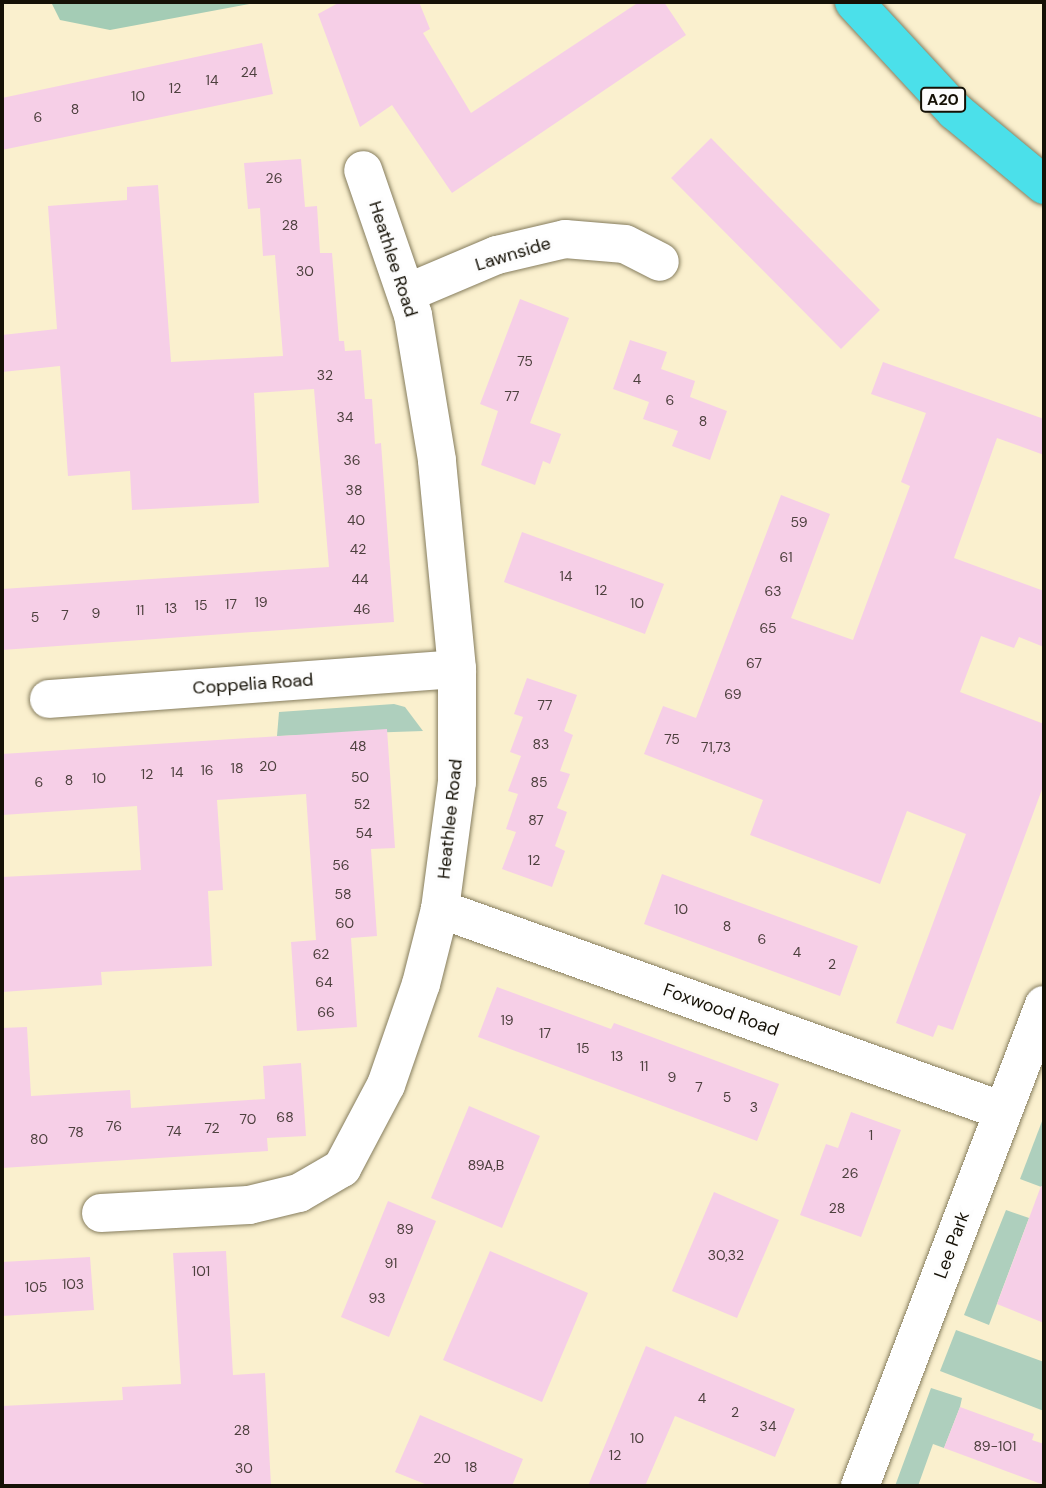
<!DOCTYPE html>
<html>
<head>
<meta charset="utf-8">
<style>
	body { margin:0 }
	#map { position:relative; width:1046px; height:1488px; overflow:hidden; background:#faf0ce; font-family:"DM Sans",sans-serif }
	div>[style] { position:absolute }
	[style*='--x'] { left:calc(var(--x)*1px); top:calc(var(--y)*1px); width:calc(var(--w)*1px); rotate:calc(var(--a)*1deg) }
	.green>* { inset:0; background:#aecfbd }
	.forest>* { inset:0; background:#a4ccb5 }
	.building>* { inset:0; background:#f6cfe7 }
	.roads { filter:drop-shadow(0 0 2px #867d5e) drop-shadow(0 0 2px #867d5e) }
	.street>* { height:38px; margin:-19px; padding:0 19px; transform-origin:19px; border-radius:19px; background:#fff }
	.highway>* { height:38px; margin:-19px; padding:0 19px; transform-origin:19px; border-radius:19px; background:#4be0ea }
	span { translate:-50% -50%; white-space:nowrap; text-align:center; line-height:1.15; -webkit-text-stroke:6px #fdfdfd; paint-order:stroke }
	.number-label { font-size:14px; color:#4d403e }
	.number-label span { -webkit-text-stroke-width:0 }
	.shield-label span { padding:2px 5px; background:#fdfdfd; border:2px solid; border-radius:5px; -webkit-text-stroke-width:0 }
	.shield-label { font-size:16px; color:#151106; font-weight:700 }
	.street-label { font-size:18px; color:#151106 }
	.frame { position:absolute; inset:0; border:4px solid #151106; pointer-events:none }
</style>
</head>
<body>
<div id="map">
	<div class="green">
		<div style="clip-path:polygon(394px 704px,405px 707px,423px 731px,277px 736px,279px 712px)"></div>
		<div style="clip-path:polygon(1044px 1116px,1044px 1188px,1020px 1179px)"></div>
		<div style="clip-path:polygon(1006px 1210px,1029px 1218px,989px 1325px,964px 1315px)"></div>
		<div style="clip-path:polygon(956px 1330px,1044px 1362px,1044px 1411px,940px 1371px)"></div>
		<div style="clip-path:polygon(931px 1388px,962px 1398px,960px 1407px,944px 1448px,933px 1444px,918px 1486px,895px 1486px)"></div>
	</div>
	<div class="forest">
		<div style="clip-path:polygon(51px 2px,260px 2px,110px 30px,60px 20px)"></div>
	</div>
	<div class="building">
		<div style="clip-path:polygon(340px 2px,419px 2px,430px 29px,423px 33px,471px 113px,639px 2px,664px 2px,686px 35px,452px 193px,392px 105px,360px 127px,318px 14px)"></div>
		<div style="clip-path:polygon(262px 43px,273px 94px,2px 150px,2px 98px)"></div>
		<div style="clip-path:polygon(711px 138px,880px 310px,841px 349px,671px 178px)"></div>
		<div style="clip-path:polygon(301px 159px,305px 207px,317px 206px,320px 253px,332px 253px,339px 341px,344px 341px,345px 351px,361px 350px,365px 399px,372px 399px,375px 444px,381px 443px,394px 622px,2px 650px,2px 589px,329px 567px,314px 389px,254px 393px,259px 503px,132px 510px,130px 471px,68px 476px,60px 366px,2px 372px,2px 335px,57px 329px,48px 206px,127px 200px,127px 187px,158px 185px,171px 362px,283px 356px,275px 255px,263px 256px,260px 208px,248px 209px,244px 163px)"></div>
		<div style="clip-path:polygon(520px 299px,569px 318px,530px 423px,561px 434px,550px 464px,543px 461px,535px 485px,481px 465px,498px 411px,480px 404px)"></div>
		<div style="clip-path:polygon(630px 340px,667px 352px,661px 369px,695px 381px,690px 397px,727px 411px,710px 460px,672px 446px,678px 431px,643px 419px,649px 402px,613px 389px)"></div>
		<div style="clip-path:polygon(883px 362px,1044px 419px,1044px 455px,997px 438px,954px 558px,1044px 591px,1044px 647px,1019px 637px,1014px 648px,981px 636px,960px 692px,1044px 724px,1044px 784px,953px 1030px,938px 1025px,933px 1037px,896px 1023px,966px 834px,907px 811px,880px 884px,750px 835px,763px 800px,644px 754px,663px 706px,696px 718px,781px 495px,830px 514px,791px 618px,853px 640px,910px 486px,901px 482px,926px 413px,871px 394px)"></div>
		<div style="clip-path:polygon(522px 532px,664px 584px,645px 634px,504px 582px)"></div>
		<div style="clip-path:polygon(527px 678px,577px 695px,564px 731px,573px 735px,560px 771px,570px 774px,557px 808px,567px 812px,555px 846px,565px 851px,552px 887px,502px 869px,516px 832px,506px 829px,518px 794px,508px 791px,521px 756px,510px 752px,523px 717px,514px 714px)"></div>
		<div style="clip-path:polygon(387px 729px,395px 848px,371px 849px,377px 936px,351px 938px,357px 1027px,297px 1031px,291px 942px,316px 940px,306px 794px,217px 800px,223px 890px,208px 891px,212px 966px,101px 972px,102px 985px,2px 992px,2px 877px,141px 870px,137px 806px,2px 815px,2px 754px)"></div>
		<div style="clip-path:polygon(662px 874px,858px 946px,840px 996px,644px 924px)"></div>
		<div style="clip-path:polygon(497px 987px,611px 1029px,614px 1023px,779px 1084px,757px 1141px,478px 1037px)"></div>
		<div style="clip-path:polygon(27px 1027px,31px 1096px,130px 1090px,131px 1108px,265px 1099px,263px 1066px,301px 1063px,306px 1136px,267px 1138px,268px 1151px,2px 1168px,2px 1028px)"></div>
		<div style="clip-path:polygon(469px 1106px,540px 1136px,502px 1228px,431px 1198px)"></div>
		<div style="clip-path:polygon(851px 1112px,901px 1130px,861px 1237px,800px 1215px,826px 1144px,838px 1148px)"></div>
		<div style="clip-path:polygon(1041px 1186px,1044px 1187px,1044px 1323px,997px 1304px)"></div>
		<div style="clip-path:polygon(714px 1192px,779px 1220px,737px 1318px,672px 1291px)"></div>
		<div style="clip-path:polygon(388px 1201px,436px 1221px,389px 1337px,341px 1317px)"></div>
		<div style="clip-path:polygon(226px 1251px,233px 1375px,265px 1373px,271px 1486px,2px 1486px,2px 1406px,123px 1400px,122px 1387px,181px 1384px,173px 1253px)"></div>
		<div style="clip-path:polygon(490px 1251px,588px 1293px,542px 1402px,443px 1360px)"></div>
		<div style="clip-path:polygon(90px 1257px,94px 1310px,2px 1316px,2px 1262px)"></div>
		<div style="clip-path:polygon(646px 1346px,795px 1409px,775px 1457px,675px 1416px,645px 1486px,588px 1486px)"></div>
		<div style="clip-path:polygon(960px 1407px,1034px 1434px,1032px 1440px,1044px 1444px,1044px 1485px,944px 1448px)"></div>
		<div style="clip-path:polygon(420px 1415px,523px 1459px,512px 1486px,430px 1486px,395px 1472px)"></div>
	</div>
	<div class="roads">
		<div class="street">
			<div style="--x:407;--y:293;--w:98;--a:-22.9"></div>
			<div style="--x:497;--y:255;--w:70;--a:-13.2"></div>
			<div style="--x:565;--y:239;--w:60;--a:4.8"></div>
			<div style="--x:625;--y:244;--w:39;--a:27"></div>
			<div style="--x:49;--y:699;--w:409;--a:-4.2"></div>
			<div style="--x:440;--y:909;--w:598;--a:19.74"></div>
			<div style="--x:101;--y:1213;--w:148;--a:-3.1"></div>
			<div style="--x:249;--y:1205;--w:51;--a:-13.5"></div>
			<div style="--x:299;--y:1193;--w:50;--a:-30.2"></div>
			<div style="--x:342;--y:1168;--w:94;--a:-62.1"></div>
			<div style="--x:386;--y:1085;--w:107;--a:-70.9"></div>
			<div style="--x:421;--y:984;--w:77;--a:-75.8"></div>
			<div style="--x:440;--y:909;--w:128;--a:-82.4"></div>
			<div style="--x:457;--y:782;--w:113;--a:-90"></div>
			<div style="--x:457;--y:669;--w:210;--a:-95.5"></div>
			<div style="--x:437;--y:460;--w:147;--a:-99.4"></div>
			<div style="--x:413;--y:315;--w:153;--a:-109"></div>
			<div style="--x:860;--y:1486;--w:515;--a:-69.07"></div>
		</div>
		<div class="highway">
			<div style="--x:854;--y:2;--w:149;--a:47.2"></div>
			<div style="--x:955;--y:111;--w:116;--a:39.7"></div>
		</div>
	</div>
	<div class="number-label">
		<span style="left:249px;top:72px">24</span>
		<span style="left:212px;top:80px">14</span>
		<span style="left:175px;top:88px">12</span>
		<span style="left:138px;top:96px">10</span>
		<span style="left:75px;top:109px">8</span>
		<span style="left:38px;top:117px">6</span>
		<span style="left:274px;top:178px">26</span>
		<span style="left:290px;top:225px">28</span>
		<span style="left:305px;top:271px">30</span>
		<span style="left:525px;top:361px">75</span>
		<span style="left:325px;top:375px">32</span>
		<span style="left:637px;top:379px">4</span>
		<span style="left:512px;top:396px">77</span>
		<span style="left:670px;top:400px">6</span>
		<span style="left:345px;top:417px">34</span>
		<span style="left:703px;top:421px">8</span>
		<span style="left:352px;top:460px">36</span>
		<span style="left:354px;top:490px">38</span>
		<span style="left:356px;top:520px">40</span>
		<span style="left:799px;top:522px">59</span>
		<span style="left:358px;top:549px">42</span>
		<span style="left:786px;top:557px">61</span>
		<span style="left:566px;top:576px">14</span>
		<span style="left:360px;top:579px">44</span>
		<span style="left:601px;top:590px">12</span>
		<span style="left:773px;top:591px">63</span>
		<span style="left:261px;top:602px">19</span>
		<span style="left:637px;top:603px">10</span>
		<span style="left:231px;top:604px">17</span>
		<span style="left:201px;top:605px">15</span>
		<span style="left:171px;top:608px">13</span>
		<span style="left:362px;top:609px">46</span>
		<span style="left:140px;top:610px">11</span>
		<span style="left:96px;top:613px">9</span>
		<span style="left:65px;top:615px">7</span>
		<span style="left:35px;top:617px">5</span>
		<span style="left:768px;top:628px">65</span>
		<span style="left:754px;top:663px">67</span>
		<span style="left:733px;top:694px">69</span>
		<span style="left:545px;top:705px">77</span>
		<span style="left:672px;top:739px">75</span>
		<span style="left:541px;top:744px">83</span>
		<span style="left:358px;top:746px">48</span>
		<span style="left:716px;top:747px">71,73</span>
		<span style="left:268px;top:766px">20</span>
		<span style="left:237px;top:768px">18</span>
		<span style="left:207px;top:770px">16</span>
		<span style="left:177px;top:772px">14</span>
		<span style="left:147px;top:774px">12</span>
		<span style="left:360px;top:777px">50</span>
		<span style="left:99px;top:778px">10</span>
		<span style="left:69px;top:780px">8</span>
		<span style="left:39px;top:782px">6</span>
		<span style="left:539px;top:782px">85</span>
		<span style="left:362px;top:804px">52</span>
		<span style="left:536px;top:820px">87</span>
		<span style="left:364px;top:833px">54</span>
		<span style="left:534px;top:860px">12</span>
		<span style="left:341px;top:865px">56</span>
		<span style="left:343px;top:894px">58</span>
		<span style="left:681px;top:909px">10</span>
		<span style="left:345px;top:923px">60</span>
		<span style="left:727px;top:926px">8</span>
		<span style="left:762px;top:939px">6</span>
		<span style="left:797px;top:952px">4</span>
		<span style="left:321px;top:954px">62</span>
		<span style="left:832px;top:964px">2</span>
		<span style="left:324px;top:982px">64</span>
		<span style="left:326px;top:1012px">66</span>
		<span style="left:507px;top:1020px">19</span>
		<span style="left:545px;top:1033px">17</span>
		<span style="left:583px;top:1048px">15</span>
		<span style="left:617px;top:1056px">13</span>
		<span style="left:644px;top:1066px">11</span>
		<span style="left:672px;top:1077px">9</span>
		<span style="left:699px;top:1087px">7</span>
		<span style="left:727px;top:1097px">5</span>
		<span style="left:754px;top:1107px">3</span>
		<span style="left:285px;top:1117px">68</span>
		<span style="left:248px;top:1119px">70</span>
		<span style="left:114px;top:1126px">76</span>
		<span style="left:212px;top:1128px">72</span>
		<span style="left:174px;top:1131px">74</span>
		<span style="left:76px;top:1132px">78</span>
		<span style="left:871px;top:1135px">1</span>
		<span style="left:39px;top:1139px">80</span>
		<span style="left:486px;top:1165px">89A,B</span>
		<span style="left:850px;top:1173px">26</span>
		<span style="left:837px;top:1208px">28</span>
		<span style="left:405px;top:1229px">89</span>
		<span style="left:726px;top:1255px">30,32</span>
		<span style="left:391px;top:1263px">91</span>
		<span style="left:201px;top:1271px">101</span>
		<span style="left:73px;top:1284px">103</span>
		<span style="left:36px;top:1287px">105</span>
		<span style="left:377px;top:1298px">93</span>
		<span style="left:702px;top:1398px">4</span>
		<span style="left:735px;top:1412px">2</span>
		<span style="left:768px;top:1426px">34</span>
		<span style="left:242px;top:1430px">28</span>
		<span style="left:637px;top:1438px">10</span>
		<span style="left:995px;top:1446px">89-101</span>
		<span style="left:615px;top:1455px">12</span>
		<span style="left:442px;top:1458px">20</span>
		<span style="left:471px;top:1467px">18</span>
		<span style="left:244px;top:1468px">30</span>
	</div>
	<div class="shield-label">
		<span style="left:943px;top:100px">A20</span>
	</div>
	<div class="street-label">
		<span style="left:513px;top:254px;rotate:-17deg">Lawnside</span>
		<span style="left:393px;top:259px;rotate:72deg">Heathlee Road</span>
		<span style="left:253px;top:684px;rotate:-4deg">Coppelia Road</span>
		<span style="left:450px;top:819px;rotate:-84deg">Heathlee Road</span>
		<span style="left:721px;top:1010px;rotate:20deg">Foxwood Road</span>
		<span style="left:952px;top:1245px;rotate:-70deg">Lee Park</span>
	</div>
	<div class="frame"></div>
</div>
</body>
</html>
